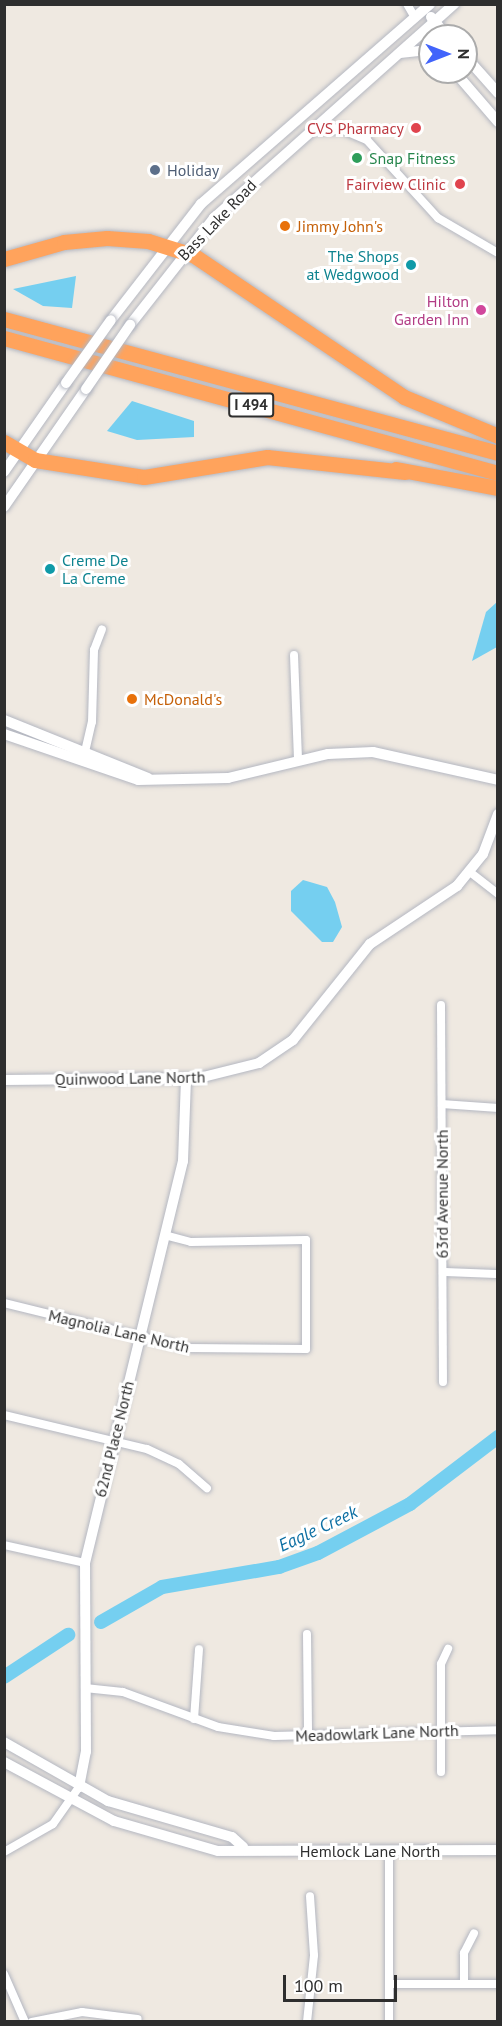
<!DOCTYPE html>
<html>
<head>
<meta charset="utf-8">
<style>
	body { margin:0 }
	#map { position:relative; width:502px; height:2026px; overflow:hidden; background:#efe9e1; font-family:"PT Sans",sans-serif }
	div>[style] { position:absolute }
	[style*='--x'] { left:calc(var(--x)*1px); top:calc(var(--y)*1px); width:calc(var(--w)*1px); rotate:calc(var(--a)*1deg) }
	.water>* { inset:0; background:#75cff0 }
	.river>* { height:14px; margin:-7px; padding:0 7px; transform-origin:7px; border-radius:7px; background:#75cff0 }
	.roads { filter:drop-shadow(0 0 2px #b4b7c1) drop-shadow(0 0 2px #b4b7c1) }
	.street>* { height:8px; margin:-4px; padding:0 4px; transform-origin:4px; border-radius:4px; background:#fff }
	.secondary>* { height:10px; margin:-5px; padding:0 5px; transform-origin:5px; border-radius:5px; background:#fff }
	.highway>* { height:15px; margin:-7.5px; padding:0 7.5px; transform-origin:7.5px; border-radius:7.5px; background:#ffa35c }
	.bridges { filter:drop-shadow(0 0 2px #b4b7c1) drop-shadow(0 0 2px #b4b7c1) }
	.secondary-bridge>* { height:10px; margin:-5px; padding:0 5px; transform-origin:5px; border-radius:5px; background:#fff }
	.dots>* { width:16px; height:16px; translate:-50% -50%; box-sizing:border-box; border:3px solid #fff; border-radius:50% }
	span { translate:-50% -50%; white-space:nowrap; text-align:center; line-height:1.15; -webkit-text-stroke:6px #fff; paint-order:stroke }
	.shield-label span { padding:2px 4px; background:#fff; border:2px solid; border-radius:4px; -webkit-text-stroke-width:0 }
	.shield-label { font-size:15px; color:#2e2e2e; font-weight:700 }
	.health-label { font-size:16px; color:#be3a42 }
	.right { translate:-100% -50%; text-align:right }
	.leisure-label { font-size:16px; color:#27864d }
	.left { translate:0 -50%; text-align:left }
	.service-label { font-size:16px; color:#4e5e75 }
	.street-label { font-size:16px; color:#2e2e2e }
	.food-label { font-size:16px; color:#c56008 }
	.culture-label { font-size:16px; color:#0d838f }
	.hotel-label { font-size:16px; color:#b23c85 }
	.water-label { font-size:18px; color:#0d6fa3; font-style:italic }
	.frame { position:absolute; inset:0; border:6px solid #2e2e2e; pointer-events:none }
	.north { position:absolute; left:418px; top:24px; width:60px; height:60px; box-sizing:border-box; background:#fff; border:2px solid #ababab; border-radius:50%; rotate:90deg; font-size:16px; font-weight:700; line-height:24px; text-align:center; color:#2e2e2e }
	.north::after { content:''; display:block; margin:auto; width:21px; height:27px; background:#4264fb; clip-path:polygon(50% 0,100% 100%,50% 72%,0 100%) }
	.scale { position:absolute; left:283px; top:1975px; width:114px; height:27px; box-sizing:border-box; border:3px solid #2e2e2e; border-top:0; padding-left:8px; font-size:18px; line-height:21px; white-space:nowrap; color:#2e2e2e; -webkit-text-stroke:4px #fff; paint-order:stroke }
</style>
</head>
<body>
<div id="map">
	<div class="water">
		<div style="clip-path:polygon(76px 276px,72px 308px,43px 306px,13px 289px)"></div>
		<div style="clip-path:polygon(132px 401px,194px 421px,194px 437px,137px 440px,107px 431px)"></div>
		<div style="clip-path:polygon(497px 602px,497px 647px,472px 661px,486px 612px)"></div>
		<div style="clip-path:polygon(303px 880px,327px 887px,335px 902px,342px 927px,333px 942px,322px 942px,291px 911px,291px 891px)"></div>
	</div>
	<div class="river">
		<div style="--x:101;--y:1622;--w:70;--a:-29.8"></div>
		<div style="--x:162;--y:1587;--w:119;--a:-9.7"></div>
		<div style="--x:279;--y:1567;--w:41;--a:-19.7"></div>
		<div style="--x:318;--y:1553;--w:104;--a:-28"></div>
		<div style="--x:410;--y:1504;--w:111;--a:-37.3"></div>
		<div style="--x:4;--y:1677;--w:77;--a:-33.3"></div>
	</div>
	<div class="roads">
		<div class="street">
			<div style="--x:407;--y:4;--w:16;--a:60"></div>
			<div style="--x:366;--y:139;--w:107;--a:47.7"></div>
			<div style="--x:438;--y:218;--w:69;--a:30.3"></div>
			<div style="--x:294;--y:655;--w:106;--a:87.8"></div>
			<div style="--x:84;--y:756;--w:35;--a:-77"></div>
			<div style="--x:92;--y:722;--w:72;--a:-88.4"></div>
			<div style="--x:94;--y:650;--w:22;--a:-69"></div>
			<div style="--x:470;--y:872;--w:36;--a:38"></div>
			<div style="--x:441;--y:1005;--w:377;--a:89.7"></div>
			<div style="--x:442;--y:1104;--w:56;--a:4.1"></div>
			<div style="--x:443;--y:1272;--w:55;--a:2.1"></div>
			<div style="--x:4;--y:1303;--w:188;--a:13.8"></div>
			<div style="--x:187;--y:1348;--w:119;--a:0.5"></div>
			<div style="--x:306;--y:1349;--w:109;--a:-90"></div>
			<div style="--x:306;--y:1240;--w:115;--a:179"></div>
			<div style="--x:191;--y:1242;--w:27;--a:-165"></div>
			<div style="--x:4;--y:1415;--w:147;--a:13.4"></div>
			<div style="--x:147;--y:1449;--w:35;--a:25"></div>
			<div style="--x:179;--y:1464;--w:37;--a:41"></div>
			<div style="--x:4;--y:1545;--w:83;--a:12.5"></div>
			<div style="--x:307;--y:1634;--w:102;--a:89.4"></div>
			<div style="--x:85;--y:1688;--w:38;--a:6"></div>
			<div style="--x:123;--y:1692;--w:101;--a:20.2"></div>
			<div style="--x:218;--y:1727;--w:57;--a:9.1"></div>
			<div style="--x:274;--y:1736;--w:224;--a:-1.5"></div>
			<div style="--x:194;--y:1719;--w:70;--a:-85.9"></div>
			<div style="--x:441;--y:1772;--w:108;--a:-90"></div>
			<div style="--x:441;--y:1664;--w:17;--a:-65"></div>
			<div style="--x:389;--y:1851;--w:171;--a:90"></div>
			<div style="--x:4;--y:1852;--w:56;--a:-29.7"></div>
			<div style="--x:53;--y:1824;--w:45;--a:-54.9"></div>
			<div style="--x:4;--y:1974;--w:52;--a:66.4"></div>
			<div style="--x:389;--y:1984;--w:109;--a:0"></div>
			<div style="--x:464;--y:1984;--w:31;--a:-90"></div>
			<div style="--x:464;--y:1953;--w:22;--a:-63"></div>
			<div style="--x:32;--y:2022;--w:51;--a:-11.3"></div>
			<div style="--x:82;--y:2012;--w:56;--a:7.1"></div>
			<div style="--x:307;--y:2022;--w:67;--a:-84"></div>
			<div style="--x:314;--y:1955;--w:59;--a:-93.9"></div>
		</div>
		<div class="secondary">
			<div style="--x:431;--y:17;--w:25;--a:50"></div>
			<div style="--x:400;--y:53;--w:30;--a:-6"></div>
			<div style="--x:466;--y:57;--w:48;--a:48.4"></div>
			<div style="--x:455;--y:72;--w:66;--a:49.3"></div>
			<div style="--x:312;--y:130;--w:31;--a:-2"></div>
			<div style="--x:343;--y:129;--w:25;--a:23"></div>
			<div style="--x:111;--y:320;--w:147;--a:-52.2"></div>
			<div style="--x:201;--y:204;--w:304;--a:-41.1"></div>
			<div style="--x:130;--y:325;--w:136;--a:-51.9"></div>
			<div style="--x:214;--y:218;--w:322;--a:-41.7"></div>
			<div style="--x:4;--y:472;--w:108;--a:-55.1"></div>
			<div style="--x:4;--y:507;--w:144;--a:-55.2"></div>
			<div style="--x:4;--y:720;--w:155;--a:21.9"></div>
			<div style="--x:4;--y:734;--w:142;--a:18.9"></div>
			<div style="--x:138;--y:780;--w:90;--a:-1.3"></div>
			<div style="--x:228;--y:778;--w:103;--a:-13.5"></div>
			<div style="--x:328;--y:754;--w:45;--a:-2.5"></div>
			<div style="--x:373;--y:752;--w:128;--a:12.6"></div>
			<div style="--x:4;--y:1080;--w:195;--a:-0.6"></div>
			<div style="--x:199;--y:1078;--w:62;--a:-14"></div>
			<div style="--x:259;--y:1063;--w:41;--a:-34.1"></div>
			<div style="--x:293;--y:1040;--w:123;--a:-51.3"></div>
			<div style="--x:370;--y:944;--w:105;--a:-33.7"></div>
			<div style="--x:457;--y:886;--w:41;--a:-50.9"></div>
			<div style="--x:483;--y:854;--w:43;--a:-69.4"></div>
			<div style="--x:4;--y:1742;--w:120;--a:29.6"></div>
			<div style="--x:108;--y:1801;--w:129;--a:16.2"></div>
			<div style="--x:232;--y:1837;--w:15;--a:42"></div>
			<div style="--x:4;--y:1762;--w:125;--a:28.2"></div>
			<div style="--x:114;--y:1821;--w:108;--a:16.1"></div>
			<div style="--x:218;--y:1851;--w:280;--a:-0.2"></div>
			<div style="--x:79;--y:1787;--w:36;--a:-79"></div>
			<div style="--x:86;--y:1752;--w:189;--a:-90.3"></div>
			<div style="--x:85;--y:1563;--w:414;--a:-76.3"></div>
			<div style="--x:183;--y:1161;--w:82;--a:-87.9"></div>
		</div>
		<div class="highway">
			<div style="--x:4;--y:259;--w:62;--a:-15.8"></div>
			<div style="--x:64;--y:242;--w:43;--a:-5.3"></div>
			<div style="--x:107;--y:238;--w:41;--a:4.2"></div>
			<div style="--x:148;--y:241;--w:47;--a:17.3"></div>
			<div style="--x:193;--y:255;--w:254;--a:33.9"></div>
			<div style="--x:404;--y:397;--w:102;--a:22.5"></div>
			<div style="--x:4;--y:319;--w:512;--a:15.18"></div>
			<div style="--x:4;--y:338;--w:512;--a:15.28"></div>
			<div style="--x:4;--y:442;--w:36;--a:30"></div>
			<div style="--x:35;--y:460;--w:110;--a:8.9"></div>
			<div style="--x:144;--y:477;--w:125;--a:-9.2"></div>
			<div style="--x:267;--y:457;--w:139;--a:6.2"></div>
			<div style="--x:396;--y:469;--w:104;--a:10.6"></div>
		</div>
	</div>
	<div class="bridges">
		<div class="secondary-bridge">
			<div style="--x:66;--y:383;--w:77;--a:-54.5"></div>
			<div style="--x:86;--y:389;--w:78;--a:-55.5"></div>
		</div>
	</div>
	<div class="dots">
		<div style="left:416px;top:128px;background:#e0444e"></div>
		<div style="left:357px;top:158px;background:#2e9e5b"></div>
		<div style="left:155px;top:170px;background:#5c6f8a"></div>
		<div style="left:460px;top:184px;background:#e0444e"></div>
		<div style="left:285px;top:226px;background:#e8710a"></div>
		<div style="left:411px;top:265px;background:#0f9aa8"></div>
		<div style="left:481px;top:310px;background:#d1479c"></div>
		<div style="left:50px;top:569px;background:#0f9aa8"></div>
		<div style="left:132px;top:699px;background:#e8710a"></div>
	</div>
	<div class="shield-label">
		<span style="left:251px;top:405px">I 494</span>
	</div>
	<div class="health-label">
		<span class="right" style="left:404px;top:128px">CVS Pharmacy</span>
		<span class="right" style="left:446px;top:184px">Fairview Clinic</span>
	</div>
	<div class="leisure-label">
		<span class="left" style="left:369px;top:158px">Snap Fitness</span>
	</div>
	<div class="service-label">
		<span class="left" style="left:167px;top:170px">Holiday</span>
	</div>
	<div class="street-label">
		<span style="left:217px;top:220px;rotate:-46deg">Bass Lake Road</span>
		<span style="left:130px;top:1078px;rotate:-1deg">Quinwood Lane North</span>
		<span style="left:442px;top:1194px;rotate:-90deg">63rd Avenue North</span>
		<span style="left:119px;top:1331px;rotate:13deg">Magnolia Lane North</span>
		<span style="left:114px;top:1439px;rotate:-76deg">62nd Place North</span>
		<span style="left:377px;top:1733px;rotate:-2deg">Meadowlark Lane North</span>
		<span style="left:370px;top:1851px">Hemlock Lane North</span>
	</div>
	<div class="food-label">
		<span class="left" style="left:297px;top:226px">Jimmy John's</span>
		<span class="left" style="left:144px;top:699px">McDonald's</span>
	</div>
	<div class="culture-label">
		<span class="right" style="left:399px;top:265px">The Shops<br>at Wedgwood</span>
		<span class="left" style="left:62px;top:569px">Creme De<br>La Creme</span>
	</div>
	<div class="hotel-label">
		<span class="right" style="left:469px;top:310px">Hilton<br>Garden Inn</span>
	</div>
	<div class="water-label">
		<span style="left:318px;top:1529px;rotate:-25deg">Eagle Creek</span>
	</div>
	<div class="frame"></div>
	<div class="north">N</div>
	<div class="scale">100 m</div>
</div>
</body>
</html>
